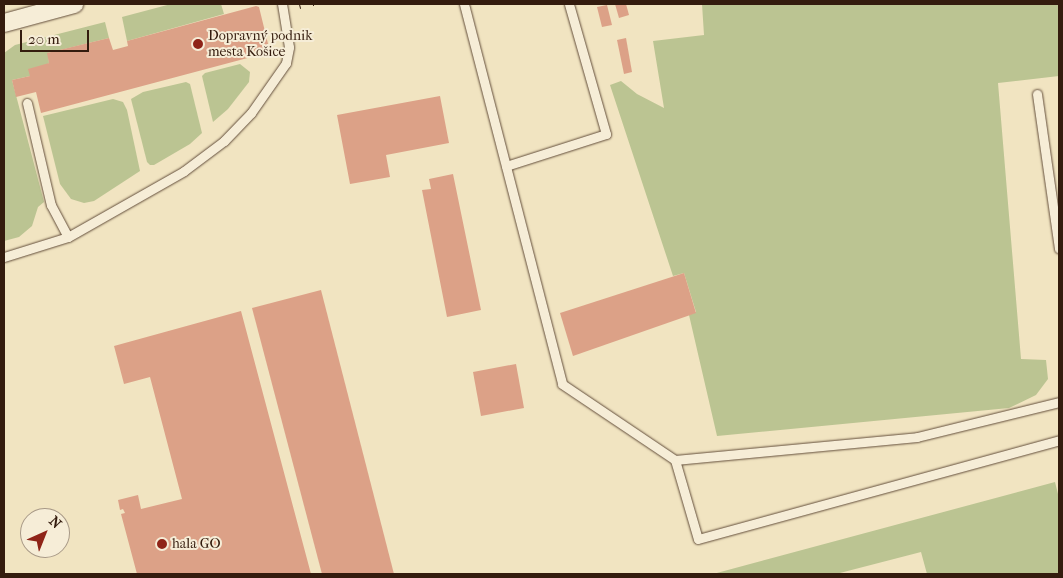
<!DOCTYPE html>
<html>
<head>
<meta charset="utf-8">
<style>
	body { margin:0 }
	#map { position:relative; width:1063px; height:578px; overflow:hidden; background:#f1e4c1; font-family:"IM FELL French Canon",serif }
	div>[style] { position:absolute }
	[style*='--x'] { left:calc(var(--x)*1px); top:calc(var(--y)*1px); width:calc(var(--w)*1px); rotate:calc(var(--a)*1deg) }
	.green>* { inset:0; background:#bbc492 }
	.building>* { inset:0; background:#dca187 }
	.roads { filter:drop-shadow(0 0 1px #634e3b) drop-shadow(0 0 1px #634e3b) }
	.lane>* { height:9px; margin:-4.5px; padding:0 4.5px; transform-origin:4.5px; border-radius:4.5px; background:#f6edd7 }
	.street>* { height:18px; margin:-9px; padding:0 9px; transform-origin:9px; border-radius:9px; background:#f6edd7 }
	.tram>* { height:1px; margin:-0.5px; padding:0 0.5px; transform-origin:0.5px; border-radius:0.5px; background:#341c0e }
	.dots>* { width:14px; height:14px; translate:-50% -50%; box-sizing:border-box; border:2px solid #f6edd7; border-radius:50% }
	span { translate:-50% -50%; white-space:nowrap; text-align:center; line-height:1.15; -webkit-text-stroke:4px #f6edd7; paint-order:stroke }
	.poi-label { font-size:14px; color:#341c0e }
	.left { translate:0 -50%; text-align:left }
	.frame { position:absolute; inset:0; border:5px solid #341c0e; pointer-events:none }
	.north { position:absolute; left:20px; top:508px; width:50px; height:50px; box-sizing:border-box; background:#f6edd7; border:1px solid #a89987; border-radius:50%; rotate:44deg; font-size:14px; font-weight:700; line-height:20px; text-align:center; color:#341c0e }
	.north::after { content:''; display:block; margin:auto; width:18px; height:22px; background:#8f2418; clip-path:polygon(50% 0,100% 100%,50% 72%,0 100%) }
	.scale { position:absolute; left:20px; top:30px; width:69px; height:22px; box-sizing:border-box; border:2px solid #341c0e; border-top:0; padding-left:6px; font-size:15px; line-height:18px; white-space:nowrap; color:#341c0e; -webkit-text-stroke:4px #f6edd7; paint-order:stroke }
</style>
</head>
<body>
<div id="map">
	<div class="green">
		<div style="clip-path:polygon(171px 4px,221px 4px,224px 14px,127px 41px,122px 17px)"></div>
		<div style="clip-path:polygon(702px 4px,1059px 4px,1059px 76px,998px 83px,1021px 359px,1046px 360px,1048px 379px,1036px 395px,1009px 408px,717px 436px,689px 315px,696px 312px,684px 273px,673px 276px,610px 85px,621px 81px,637px 94px,664px 108px,653px 41px,704px 35px)"></div>
		<div style="clip-path:polygon(105px 22px,109px 38px,48px 53px,49px 63px,30px 76px,12px 80px,44px 202px,38px 207px,32px 226px,19px 237px,4px 241px,4px 53px,15px 45px)"></div>
		<div style="clip-path:polygon(240px 64px,250px 72px,249px 82px,228px 109px,213px 122px,202px 76px,205px 73px)"></div>
		<div style="clip-path:polygon(186px 82px,190px 84px,202px 133px,190px 144px,154px 165px,150px 165px,147px 162px,131px 99px,143px 92px)"></div>
		<div style="clip-path:polygon(113px 99px,123px 102px,127px 110px,140px 171px,94px 201px,84px 203px,71px 199px,60px 184px,43px 116px)"></div>
		<div style="clip-path:polygon(1055px 482px,1059px 498px,1059px 574px,927px 574px,921px 552px,836px 574px,713px 574px)"></div>
	</div>
	<div class="building">
		<div style="clip-path:polygon(615px 4px,626px 4px,629px 15px,619px 18px)"></div>
		<div style="clip-path:polygon(607px 5px,612px 25px,602px 27px,597px 7px)"></div>
		<div style="clip-path:polygon(256px 6px,259px 7px,270px 52px,41px 113px,36px 92px,16px 97px,12px 80px,30px 76px,28px 69px,49px 63px,47px 53px,109px 38px,113px 50px,128px 46px,127px 41px)"></div>
		<div style="clip-path:polygon(626px 38px,632px 72px,624px 74px,617px 40px)"></div>
		<div style="clip-path:polygon(440px 96px,449px 143px,386px 155px,390px 177px,350px 184px,337px 115px)"></div>
		<div style="clip-path:polygon(453px 174px,481px 310px,447px 317px,422px 190px,431px 189px,429px 179px)"></div>
		<div style="clip-path:polygon(684px 273px,696px 313px,573px 356px,560px 313px)"></div>
		<div style="clip-path:polygon(321px 290px,394px 574px,322px 574px,252px 308px)"></div>
		<div style="clip-path:polygon(241px 311px,311px 574px,137px 574px,121px 514px,125px 513px,123px 509px,120px 510px,118px 500px,138px 495px,141px 509px,182px 499px,150px 377px,124px 384px,114px 346px)"></div>
		<div style="clip-path:polygon(516px 364px,524px 408px,481px 416px,473px 372px)"></div>
	</div>
	<div class="roads">
		<div class="lane">
			<div style="--x:464;--y:4;--w:392;--a:75.5"></div>
			<div style="--x:562;--y:384;--w:136;--a:33.9"></div>
			<div style="--x:675;--y:460;--w:82;--a:73.8"></div>
			<div style="--x:698;--y:539;--w:374;--a:-15.3"></div>
			<div style="--x:1037;--y:94;--w:156;--a:81.9"></div>
			<div style="--x:27;--y:103;--w:105;--a:76.8"></div>
			<div style="--x:51;--y:205;--w:36;--a:62"></div>
			<div style="--x:506;--y:166;--w:105;--a:-17.7"></div>
			<div style="--x:606;--y:134;--w:135;--a:-105.9"></div>
			<div style="--x:4;--y:257;--w:67;--a:-17.4"></div>
			<div style="--x:68;--y:237;--w:133;--a:-29.6"></div>
			<div style="--x:184;--y:171;--w:50;--a:-36.9"></div>
			<div style="--x:224;--y:141;--w:39;--a:-46"></div>
			<div style="--x:251;--y:113;--w:61;--a:-55"></div>
			<div style="--x:286;--y:63;--w:16;--a:-79"></div>
			<div style="--x:289;--y:47;--w:44;--a:-99.2"></div>
			<div style="--x:675;--y:460;--w:243;--a:-5.4"></div>
			<div style="--x:917;--y:437;--w:146;--a:-13.8"></div>
		</div>
		<div class="street">
			<div style="--x:4;--y:23;--w:73;--a:-15.2"></div>
		</div>
	</div>
	<div class="tram">
		<div style="--x:299;--y:4;--w:4;--a:76"></div>
		<div style="--x:313;--y:4;--w:1;--a:90"></div>
	</div>
	<div class="dots">
		<div style="left:198px;top:44px;background:#8f2418"></div>
		<div style="left:162px;top:544px;background:#8f2418"></div>
	</div>
	<div class="poi-label">
		<span class="left" style="left:208px;top:44px">Dopravný podnik<br>mesta Košice</span>
		<span class="left" style="left:172px;top:544px">hala GO</span>
	</div>
	<div class="frame"></div>
	<div class="north">N</div>
	<div class="scale">20 m</div>
</div>
</body>
</html>
